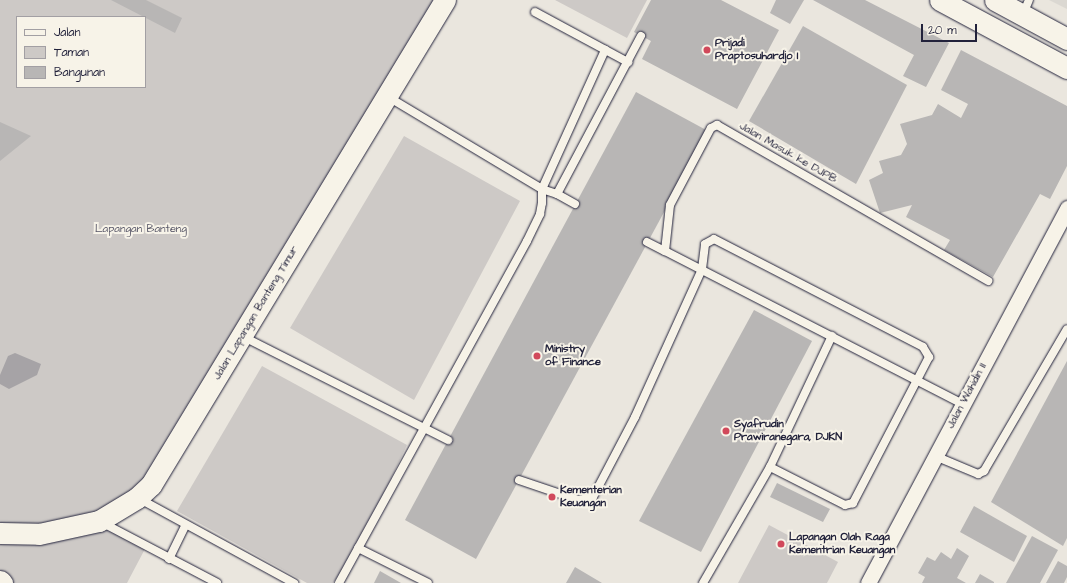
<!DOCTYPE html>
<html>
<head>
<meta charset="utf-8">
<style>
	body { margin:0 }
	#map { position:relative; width:1067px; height:583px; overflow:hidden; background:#eae6de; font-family:"Architects Daughter",sans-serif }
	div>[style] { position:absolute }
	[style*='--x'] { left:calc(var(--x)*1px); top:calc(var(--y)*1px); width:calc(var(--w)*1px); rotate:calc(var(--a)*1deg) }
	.built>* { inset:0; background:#dbd8d2 }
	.green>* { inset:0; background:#cdc9c6 }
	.water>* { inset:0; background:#a6a3a6 }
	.building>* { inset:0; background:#b8b6b5 }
	.roads { filter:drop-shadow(0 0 1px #22223b) drop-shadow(0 0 1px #22223b) }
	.lane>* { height:8px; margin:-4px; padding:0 4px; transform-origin:4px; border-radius:4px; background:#f7f3e8 }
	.street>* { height:15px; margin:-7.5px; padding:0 7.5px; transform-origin:7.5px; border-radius:7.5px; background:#f7f3e8 }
	.secondary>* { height:21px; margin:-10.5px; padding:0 10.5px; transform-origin:10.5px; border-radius:10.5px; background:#f7f3e8 }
	.dots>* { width:11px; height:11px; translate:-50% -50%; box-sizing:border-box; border:2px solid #f7f3e8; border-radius:50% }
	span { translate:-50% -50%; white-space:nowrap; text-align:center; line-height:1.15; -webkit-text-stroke:4px #f7f3e8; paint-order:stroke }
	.poi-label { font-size:11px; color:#22223b; font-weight:700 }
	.left { translate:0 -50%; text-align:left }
	.street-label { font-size:11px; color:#22223b }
	.park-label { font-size:11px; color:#555465 }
	.legend { position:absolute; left:16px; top:16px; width:130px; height:72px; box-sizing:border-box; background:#f7f3e8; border:1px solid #a29fa3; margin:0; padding:5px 7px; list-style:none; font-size:12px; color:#22223b }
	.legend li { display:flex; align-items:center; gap:8px; height:20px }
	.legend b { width:20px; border:1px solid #a29fa3 }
	.scale { position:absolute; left:921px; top:24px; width:56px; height:18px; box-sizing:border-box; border:2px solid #22223b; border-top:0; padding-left:5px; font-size:12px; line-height:14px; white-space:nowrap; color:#22223b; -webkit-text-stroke:3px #f7f3e8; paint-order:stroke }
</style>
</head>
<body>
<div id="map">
	<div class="built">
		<div style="clip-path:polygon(1049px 0,1067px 0,1067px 9px)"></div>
	</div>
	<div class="green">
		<div style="clip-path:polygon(evenodd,0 0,445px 0,151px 485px,99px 520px,146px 547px,127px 583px,8px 583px,0 576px,0 0,17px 17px,145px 17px,145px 87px,17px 87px,17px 17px)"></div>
		<div style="clip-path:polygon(555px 0,647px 0,627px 38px)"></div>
		<div style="clip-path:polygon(404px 136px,520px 201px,414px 400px,290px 328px)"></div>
		<div style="clip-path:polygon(262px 366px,407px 445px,358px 548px,333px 583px,307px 583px,177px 511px)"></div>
		<div style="clip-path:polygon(769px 525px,838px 562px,827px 583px,738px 583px)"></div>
	</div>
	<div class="water">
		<div style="clip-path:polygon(15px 353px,41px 364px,37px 375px,9px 389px,0 384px,0 375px,8px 356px)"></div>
	</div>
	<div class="building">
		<div style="clip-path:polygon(111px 0,146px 0,182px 18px,175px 33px)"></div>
		<div style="clip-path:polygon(651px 0,721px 0,779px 30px,737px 109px,642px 59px,651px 41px,634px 32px)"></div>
		<div style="clip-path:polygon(776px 0,804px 0,790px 24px,770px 13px)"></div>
		<div style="clip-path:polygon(813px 0,865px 0,949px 43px,926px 87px,903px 76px,914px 55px)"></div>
		<div style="clip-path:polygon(803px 26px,907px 85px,856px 184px,749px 121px)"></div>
		<div style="clip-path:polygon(961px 50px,1067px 106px,1067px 166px,1050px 199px,1040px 194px,993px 277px,944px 250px,950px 240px,906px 217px,912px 205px,880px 213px,869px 180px,883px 173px,879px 161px,901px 155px,907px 144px,900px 124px,932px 115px,938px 104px,961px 118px,968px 104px,941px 90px)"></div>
		<div style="clip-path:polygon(636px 92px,708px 131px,476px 559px,405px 520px)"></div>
		<div style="clip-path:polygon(0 122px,31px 136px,0 161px)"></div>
		<div style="clip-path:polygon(754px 310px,812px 341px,701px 552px,639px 521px)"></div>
		<div style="clip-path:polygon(1067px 361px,1067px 538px,1063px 546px,991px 502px)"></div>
		<div style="clip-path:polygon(777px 483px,830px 509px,823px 522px,770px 497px)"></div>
		<div style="clip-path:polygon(974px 506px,1027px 536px,1014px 562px,960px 532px)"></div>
		<div style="clip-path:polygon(1032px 536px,1058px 550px,1040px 583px,1006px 583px)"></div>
		<div style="clip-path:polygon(957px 548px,969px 556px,957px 578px,966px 583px,922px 583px,925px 577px,918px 573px,927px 557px,935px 561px,941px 552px,951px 559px)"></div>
		<div style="clip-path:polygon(1058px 561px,1067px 566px,1067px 577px,1064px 583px,1046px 583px)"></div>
		<div style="clip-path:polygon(575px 567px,602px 583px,566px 583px)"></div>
		<div style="clip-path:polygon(380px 571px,401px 583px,374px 583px)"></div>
		<div style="clip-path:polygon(980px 574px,994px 582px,994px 583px,975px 583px)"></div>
	</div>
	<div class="roads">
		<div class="lane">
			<div style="--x:535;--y:12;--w:106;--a:28.3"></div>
			<div style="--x:1023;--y:14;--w:15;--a:-67"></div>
			<div style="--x:557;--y:194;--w:16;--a:-162"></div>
			<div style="--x:542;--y:189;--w:153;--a:-65.6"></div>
			<div style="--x:575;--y:204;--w:21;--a:-151"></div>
			<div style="--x:557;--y:194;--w:179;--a:-62"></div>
			<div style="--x:647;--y:242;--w:20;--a:27"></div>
			<div style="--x:665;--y:251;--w:46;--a:-83.8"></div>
			<div style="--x:670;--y:205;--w:87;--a:-62"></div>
			<div style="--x:711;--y:128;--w:7;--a:-27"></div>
			<div style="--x:717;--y:125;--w:313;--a:29.9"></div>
			<div style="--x:665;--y:251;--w:335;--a:27.2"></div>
			<div style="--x:242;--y:336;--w:231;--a:26.8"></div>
			<div style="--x:935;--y:456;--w:47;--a:22.7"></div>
			<div style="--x:978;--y:474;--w:7;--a:-27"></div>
			<div style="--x:984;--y:471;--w:164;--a:-59.7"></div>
			<div style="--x:519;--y:480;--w:62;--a:18.7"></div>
			<div style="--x:578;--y:500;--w:15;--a:-11"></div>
			<div style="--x:593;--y:497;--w:90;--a:-62.3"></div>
			<div style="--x:635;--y:417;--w:162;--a:-65.6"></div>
			<div style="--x:702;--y:269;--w:25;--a:-83"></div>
			<div style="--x:705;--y:244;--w:10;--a:-29"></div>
			<div style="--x:714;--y:239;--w:235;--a:27.3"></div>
			<div style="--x:923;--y:347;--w:12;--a:59"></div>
			<div style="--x:929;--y:357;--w:165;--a:117.5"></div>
			<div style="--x:853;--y:503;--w:8;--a:166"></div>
			<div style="--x:845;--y:505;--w:84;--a:-153.1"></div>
			<div style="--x:138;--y:498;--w:178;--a:28.6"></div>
			<div style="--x:101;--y:522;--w:131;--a:27.7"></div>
			<div style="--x:358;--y:548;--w:78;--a:26.6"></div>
			<div style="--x:169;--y:559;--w:37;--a:-64"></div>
			<div style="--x:339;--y:583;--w:390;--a:-61.2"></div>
			<div style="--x:527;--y:241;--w:30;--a:-64"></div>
			<div style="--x:540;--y:214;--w:11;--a:-80"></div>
			<div style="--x:542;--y:203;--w:14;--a:-90"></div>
			<div style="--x:542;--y:189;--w:179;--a:-149.1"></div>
			<div style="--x:703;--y:583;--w:134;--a:-60"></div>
			<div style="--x:770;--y:467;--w:145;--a:-64.7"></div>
		</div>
		<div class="street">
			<div style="--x:868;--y:583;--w:425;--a:-62"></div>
		</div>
		<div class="secondary">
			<div style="--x:940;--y:0;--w:144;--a:28.2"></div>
			<div style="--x:995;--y:0;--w:82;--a:28.4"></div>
			<div style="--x:0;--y:533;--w:39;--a:1"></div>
			<div style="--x:39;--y:534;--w:61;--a:-12.2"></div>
			<div style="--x:99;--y:521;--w:44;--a:-31.2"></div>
			<div style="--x:137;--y:498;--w:19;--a:-43"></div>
			<div style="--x:151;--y:485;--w:567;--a:-58.78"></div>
			<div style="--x:0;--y:581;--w:3;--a:45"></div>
		</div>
	</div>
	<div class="dots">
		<div style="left:707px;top:50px;background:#d1495b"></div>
		<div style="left:537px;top:356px;background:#d1495b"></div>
		<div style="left:726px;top:431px;background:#d1495b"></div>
		<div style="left:552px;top:497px;background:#d1495b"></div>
		<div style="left:781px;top:544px;background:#d1495b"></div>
	</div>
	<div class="poi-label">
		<span class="left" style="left:715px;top:50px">Prijadi<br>Praptosuhardjo I</span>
		<span class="left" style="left:545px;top:356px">Ministry<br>of Finance</span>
		<span class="left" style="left:734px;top:431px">Syafrudin<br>Prawiranegara, DJKN</span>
		<span class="left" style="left:560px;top:497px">Kementerian<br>Keuangan</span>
		<span class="left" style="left:789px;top:544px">Lapangan Olah Raga<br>Kementrian Keuangan</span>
	</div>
	<div class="street-label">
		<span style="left:788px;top:153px;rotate:30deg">Jalan Masuk ke DJPB</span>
		<span style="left:256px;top:313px;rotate:-59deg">Jalan Lapangan Banteng Timur</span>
		<span style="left:967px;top:396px;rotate:-62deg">Jalan Wahidin II</span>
	</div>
	<div class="park-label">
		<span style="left:141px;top:229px">Lapangan Banteng</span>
	</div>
	<ul class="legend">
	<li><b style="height:5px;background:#f7f3e8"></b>Jalan</li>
	<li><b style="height:11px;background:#cdc9c6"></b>Taman</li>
	<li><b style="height:11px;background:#b8b6b5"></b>Bangunan</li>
	</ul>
	<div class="scale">20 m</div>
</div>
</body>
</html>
